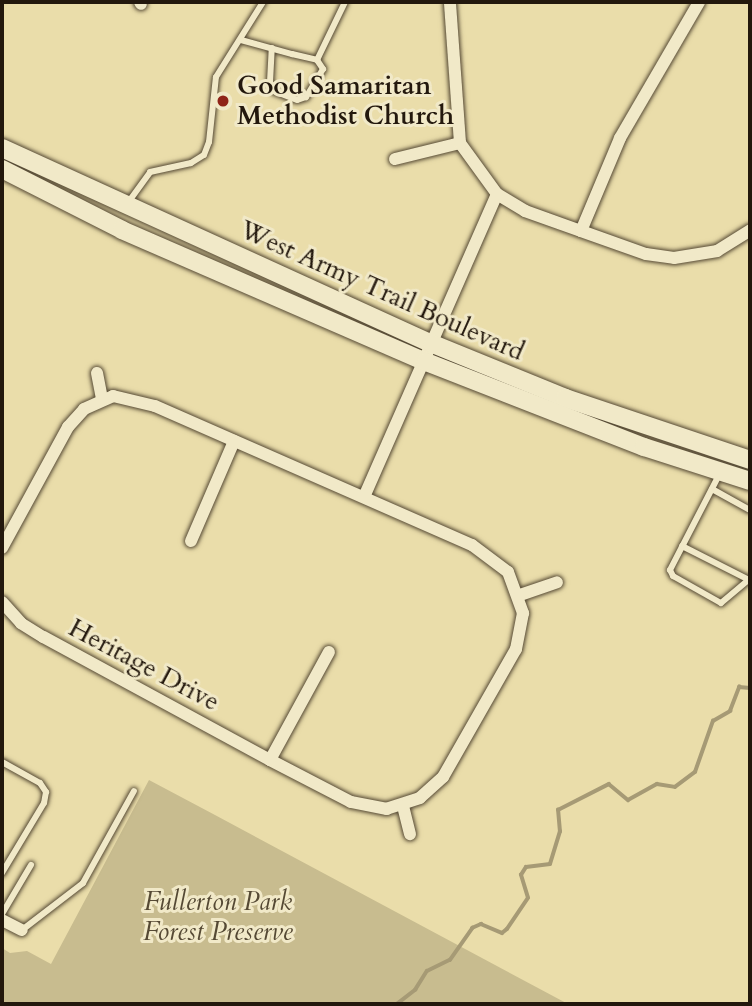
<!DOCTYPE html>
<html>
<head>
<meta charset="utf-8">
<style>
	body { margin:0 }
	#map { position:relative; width:752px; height:1006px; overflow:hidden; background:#eaddaa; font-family:Cardo,serif }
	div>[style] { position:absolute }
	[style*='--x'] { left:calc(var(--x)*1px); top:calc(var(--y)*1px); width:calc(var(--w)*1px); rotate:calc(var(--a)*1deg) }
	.green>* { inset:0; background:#c8bc8f }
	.stream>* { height:3.5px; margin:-1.75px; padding:0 1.75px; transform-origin:1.75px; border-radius:1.75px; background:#a69a75 }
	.roads { filter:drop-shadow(0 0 2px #554934) drop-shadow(0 0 2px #554934) }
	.lane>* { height:6px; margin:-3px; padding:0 3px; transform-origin:3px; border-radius:3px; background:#f1e9c8 }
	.street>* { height:12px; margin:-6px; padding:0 6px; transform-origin:6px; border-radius:6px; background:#f1e9c8 }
	.secondary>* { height:18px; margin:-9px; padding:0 9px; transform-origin:9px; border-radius:9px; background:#f1e9c8 }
	.dots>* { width:19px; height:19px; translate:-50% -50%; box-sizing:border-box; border:4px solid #f1e9c8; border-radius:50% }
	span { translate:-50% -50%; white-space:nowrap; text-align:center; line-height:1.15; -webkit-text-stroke:6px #f1e9c8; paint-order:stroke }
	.poi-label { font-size:26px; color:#23180d; font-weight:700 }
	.left { translate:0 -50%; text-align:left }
	.street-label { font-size:26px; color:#23180d }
	.park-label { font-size:26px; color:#554934; font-style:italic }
	.frame { position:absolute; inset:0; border:4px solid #23180d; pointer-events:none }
</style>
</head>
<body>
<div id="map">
	<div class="green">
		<div style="clip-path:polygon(149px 780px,215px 815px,568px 1004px,2px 1004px,2px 948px,10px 953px,27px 951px,51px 964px)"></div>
	</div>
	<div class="stream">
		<div style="--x:397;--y:1004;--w:23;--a:-38"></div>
		<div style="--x:415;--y:990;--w:22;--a:-58"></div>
		<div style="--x:427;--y:971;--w:25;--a:-26"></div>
		<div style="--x:450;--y:960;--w:39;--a:-55"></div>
		<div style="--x:472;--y:928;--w:10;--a:-24"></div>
		<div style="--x:481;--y:924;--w:23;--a:23"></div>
		<div style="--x:502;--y:933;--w:6;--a:-39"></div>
		<div style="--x:507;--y:929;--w:37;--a:-56"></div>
		<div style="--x:528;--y:898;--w:24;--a:-107"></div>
		<div style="--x:521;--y:875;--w:9;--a:-58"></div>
		<div style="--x:526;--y:867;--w:24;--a:-7"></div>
		<div style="--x:550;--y:864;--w:34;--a:-73"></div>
		<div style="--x:560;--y:832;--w:22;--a:-95"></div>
		<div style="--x:558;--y:810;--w:57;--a:-27"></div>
		<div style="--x:609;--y:784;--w:25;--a:40"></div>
		<div style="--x:628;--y:800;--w:33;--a:-29"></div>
		<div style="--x:657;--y:784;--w:18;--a:9"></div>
		<div style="--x:675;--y:787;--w:25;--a:-37"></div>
		<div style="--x:695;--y:772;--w:54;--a:-70.6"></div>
		<div style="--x:713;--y:721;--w:20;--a:-30"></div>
		<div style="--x:730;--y:711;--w:26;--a:-69"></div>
		<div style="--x:739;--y:687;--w:11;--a:5"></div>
	</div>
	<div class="roads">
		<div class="lane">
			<div style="--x:241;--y:40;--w:53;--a:15.4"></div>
			<div style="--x:292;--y:54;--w:26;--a:13"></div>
			<div style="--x:317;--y:60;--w:11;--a:56"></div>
			<div style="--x:323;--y:69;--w:33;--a:121"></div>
			<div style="--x:306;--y:97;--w:9;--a:162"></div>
			<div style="--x:297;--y:100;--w:25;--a:-159"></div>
			<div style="--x:274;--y:91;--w:10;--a:-114"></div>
			<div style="--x:270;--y:82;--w:34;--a:-87"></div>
			<div style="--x:317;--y:60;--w:64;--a:-64.2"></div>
			<div style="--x:127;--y:204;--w:39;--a:-54"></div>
			<div style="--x:150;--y:172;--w:42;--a:-12.4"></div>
			<div style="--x:191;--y:163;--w:15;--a:-32"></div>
			<div style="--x:204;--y:155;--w:14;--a:-69"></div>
			<div style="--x:209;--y:142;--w:65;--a:-83.9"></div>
			<div style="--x:216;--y:77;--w:89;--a:-57.9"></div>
			<div style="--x:719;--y:475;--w:107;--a:117.3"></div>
			<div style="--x:670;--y:570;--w:7;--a:63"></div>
			<div style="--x:673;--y:576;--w:55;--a:29.4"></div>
			<div style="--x:721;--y:603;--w:38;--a:-40"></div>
			<div style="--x:712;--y:489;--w:43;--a:28.9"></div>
			<div style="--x:682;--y:546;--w:75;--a:26.9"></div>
			<div style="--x:2;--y:762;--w:43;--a:28.9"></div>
			<div style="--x:40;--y:783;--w:11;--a:56"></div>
			<div style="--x:46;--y:792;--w:11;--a:100"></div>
			<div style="--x:44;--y:803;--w:82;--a:121"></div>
			<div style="--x:2;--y:914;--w:57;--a:-59.4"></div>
			<div style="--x:22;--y:930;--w:77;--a:-37.6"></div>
			<div style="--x:83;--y:883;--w:105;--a:-61"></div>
		</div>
		<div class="street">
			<div style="--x:140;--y:2;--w:2;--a:63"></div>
			<div style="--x:395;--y:159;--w:67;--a:-13.8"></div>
			<div style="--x:497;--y:194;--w:33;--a:31"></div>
			<div style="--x:525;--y:211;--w:59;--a:19.7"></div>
			<div style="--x:581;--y:231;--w:69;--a:19.5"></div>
			<div style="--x:646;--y:254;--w:28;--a:8"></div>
			<div style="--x:674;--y:258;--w:44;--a:-9.2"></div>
			<div style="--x:717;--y:251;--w:39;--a:-32"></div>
			<div style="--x:581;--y:231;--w:101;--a:-67.2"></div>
			<div style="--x:620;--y:138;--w:157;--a:-59.8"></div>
			<div style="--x:97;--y:373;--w:26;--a:79"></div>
			<div style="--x:364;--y:497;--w:331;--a:-66.3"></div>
			<div style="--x:497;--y:194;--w:63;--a:-126"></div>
			<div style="--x:460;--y:143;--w:141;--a:-94.1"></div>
			<div style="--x:191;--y:541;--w:109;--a:-66.7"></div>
			<div style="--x:2;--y:548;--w:138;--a:-61.4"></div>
			<div style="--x:68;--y:427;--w:24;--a:-48"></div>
			<div style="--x:84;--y:409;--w:32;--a:-24"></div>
			<div style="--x:113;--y:396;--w:43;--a:13.4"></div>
			<div style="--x:155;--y:406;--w:346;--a:23.7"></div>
			<div style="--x:472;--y:545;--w:45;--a:36.9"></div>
			<div style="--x:508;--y:572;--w:44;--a:69.9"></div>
			<div style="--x:523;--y:613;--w:37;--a:101"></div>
			<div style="--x:516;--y:649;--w:147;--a:119.7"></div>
			<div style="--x:443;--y:777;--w:31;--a:138"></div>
			<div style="--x:420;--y:798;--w:35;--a:162"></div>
			<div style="--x:387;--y:809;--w:37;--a:-169"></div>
			<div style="--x:351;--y:802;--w:91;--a:-152.6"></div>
			<div style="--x:270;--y:760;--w:258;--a:-151.5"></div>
			<div style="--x:43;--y:637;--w:26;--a:-148"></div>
			<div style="--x:21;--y:623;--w:28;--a:-132"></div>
			<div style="--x:520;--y:595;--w:39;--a:-19"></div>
			<div style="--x:270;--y:760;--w:123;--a:-61.4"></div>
			<div style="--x:403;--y:806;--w:29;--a:76"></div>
			<div style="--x:2;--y:920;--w:22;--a:27"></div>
		</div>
		<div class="secondary">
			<div style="--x:2;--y:148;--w:473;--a:24.5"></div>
			<div style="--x:433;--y:344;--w:143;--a:22.2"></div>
			<div style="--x:565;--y:398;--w:195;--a:18.5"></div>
			<div style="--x:2;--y:169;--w:135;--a:26.9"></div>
			<div style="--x:122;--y:230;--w:331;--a:23.5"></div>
			<div style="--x:426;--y:362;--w:234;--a:21.3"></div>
			<div style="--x:644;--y:447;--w:111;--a:17.8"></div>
		</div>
	</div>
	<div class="dots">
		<div style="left:223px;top:101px;background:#8f2418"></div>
	</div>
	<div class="poi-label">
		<span class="left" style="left:237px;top:101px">Good Samaritan<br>Methodist Church</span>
	</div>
	<div class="street-label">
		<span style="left:382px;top:291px;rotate:24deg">West Army Trail Boulevard</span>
		<span style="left:144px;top:665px;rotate:28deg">Heritage Drive</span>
	</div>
	<div class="park-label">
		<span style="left:218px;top:917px">Fullerton Park<br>Forest Preserve</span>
	</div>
	<div class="frame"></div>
</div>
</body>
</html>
